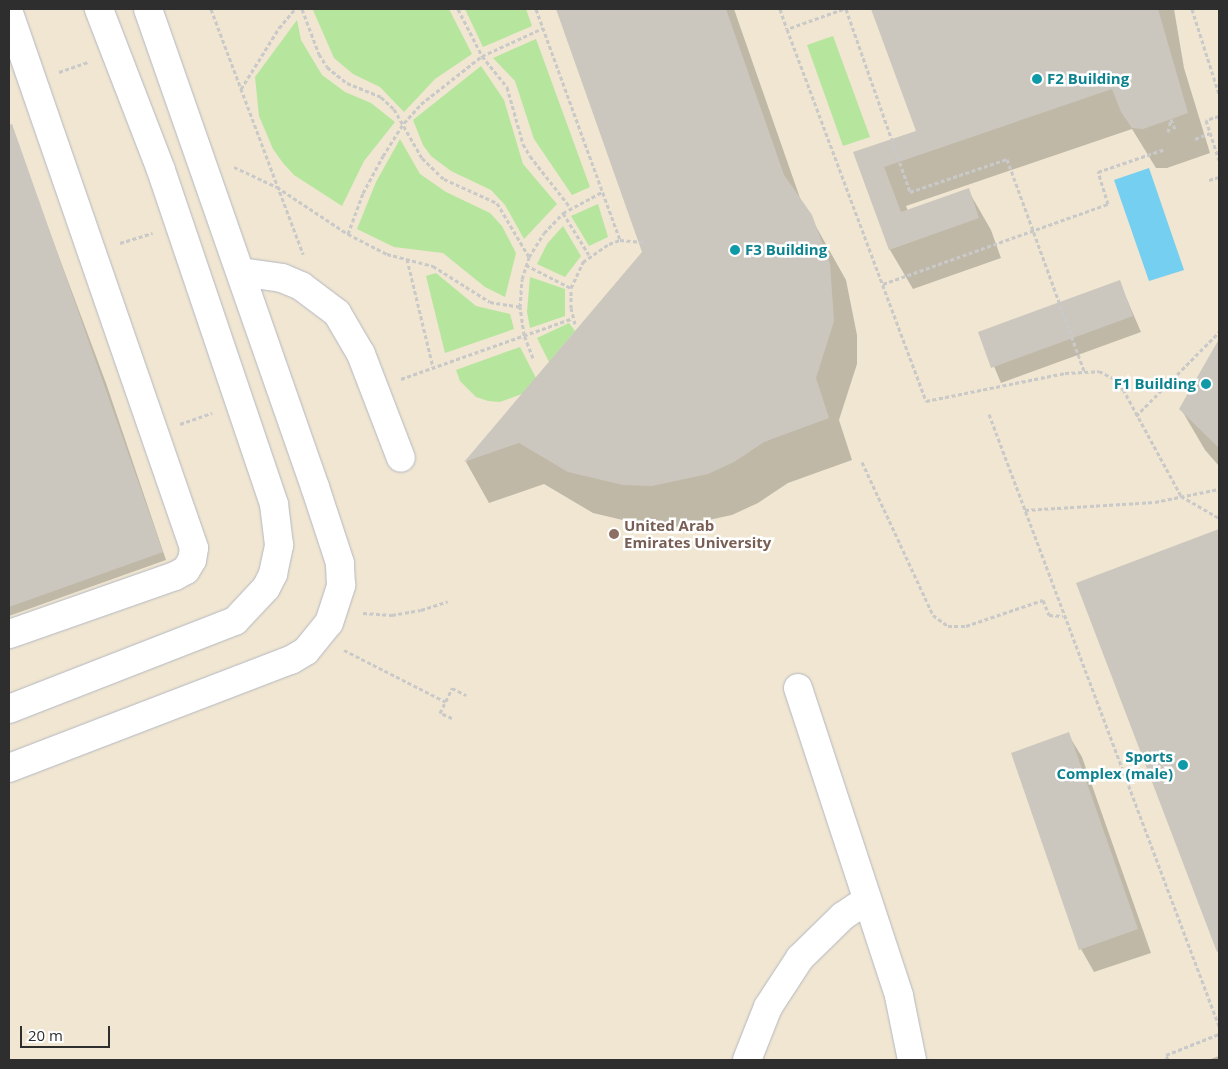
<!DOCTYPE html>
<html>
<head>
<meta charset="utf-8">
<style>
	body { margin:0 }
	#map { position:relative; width:1228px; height:1069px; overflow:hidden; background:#efe9e1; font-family:"Open Sans",sans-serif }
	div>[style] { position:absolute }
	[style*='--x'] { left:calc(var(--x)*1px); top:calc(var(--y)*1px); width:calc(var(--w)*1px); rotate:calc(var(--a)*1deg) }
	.education>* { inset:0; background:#f0e6d1 }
	.green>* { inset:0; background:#b6e59e }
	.water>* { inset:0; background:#75cff0 }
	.shadow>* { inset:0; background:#0003 }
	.building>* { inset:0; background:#cbc7bf }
	.path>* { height:3px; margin-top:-1.5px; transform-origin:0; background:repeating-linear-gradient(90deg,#c9c9c9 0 4px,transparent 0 6.5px) }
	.roads { filter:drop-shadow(0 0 1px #b4b7c1) drop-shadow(0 0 1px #b4b7c1) }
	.minor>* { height:28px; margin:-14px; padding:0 14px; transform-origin:14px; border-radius:14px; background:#fff }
	.dots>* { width:14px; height:14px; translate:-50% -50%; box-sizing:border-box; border:2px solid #fff; border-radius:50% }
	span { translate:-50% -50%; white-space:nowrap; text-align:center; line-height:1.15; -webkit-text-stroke:5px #fff; paint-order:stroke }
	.culture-label { font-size:15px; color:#0d838f; font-weight:700 }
	.left { translate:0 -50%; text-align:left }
	.right { translate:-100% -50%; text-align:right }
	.education-label { font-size:15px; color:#785e54; font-weight:700 }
	.frame { position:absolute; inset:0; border:10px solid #2e2e2e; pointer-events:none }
	.scale { position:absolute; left:20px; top:1026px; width:90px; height:22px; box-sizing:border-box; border:2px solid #2e2e2e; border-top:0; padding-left:6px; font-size:15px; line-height:18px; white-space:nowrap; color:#2e2e2e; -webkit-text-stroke:4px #fff; paint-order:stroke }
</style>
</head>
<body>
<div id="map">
	<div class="education">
		<div style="clip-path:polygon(9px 9px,1219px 9px,1219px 1060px,9px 1060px)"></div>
	</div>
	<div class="green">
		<div style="clip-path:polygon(449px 9px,472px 54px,435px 79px,404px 112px,380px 87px,353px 74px,334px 58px,313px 10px)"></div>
		<div style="clip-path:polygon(465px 9px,526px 9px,532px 26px,483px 47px)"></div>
		<div style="clip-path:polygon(297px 20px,301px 40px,322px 75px,345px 92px,371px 103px,395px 122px,364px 161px,342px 206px,294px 175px,283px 163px,273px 149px,259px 116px,255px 77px)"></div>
		<div style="clip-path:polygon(833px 36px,870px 137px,843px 146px,807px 45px)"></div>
		<div style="clip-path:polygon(536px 39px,590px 187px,572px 195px,534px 139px,515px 81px,493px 58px)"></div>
		<div style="clip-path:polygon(481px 66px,504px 100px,523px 164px,557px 204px,524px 239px,505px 205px,491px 190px,451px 171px,431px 156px,423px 145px,413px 120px)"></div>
		<div style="clip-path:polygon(400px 139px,420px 174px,446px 192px,490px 213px,502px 226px,516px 253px,505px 297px,485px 287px,443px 253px,394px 247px,357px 229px,376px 182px)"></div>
		<div style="clip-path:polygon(598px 204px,608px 237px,589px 246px,571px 216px)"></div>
		<div style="clip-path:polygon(563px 226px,581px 256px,565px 277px,537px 264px,547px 244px)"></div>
		<div style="clip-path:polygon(436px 273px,476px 306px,510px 314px,514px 329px,445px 353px,426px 276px)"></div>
		<div style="clip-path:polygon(530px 277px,565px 289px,565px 316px,530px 328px,527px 312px)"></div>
		<div style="clip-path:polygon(569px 323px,575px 331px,549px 362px,537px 338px)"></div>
		<div style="clip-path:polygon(520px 347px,536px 378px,522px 394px,500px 402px,488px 401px,476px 397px,460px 381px,456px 370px)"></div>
	</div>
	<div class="water">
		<div style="clip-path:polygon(1149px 168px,1184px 270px,1149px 281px,1114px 180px)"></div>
	</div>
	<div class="shadow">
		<div style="clip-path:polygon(558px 9px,734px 9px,800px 198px,846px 280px,857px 335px,857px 364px,839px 420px,852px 460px,788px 483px,758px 503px,732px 515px,676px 527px,648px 526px,593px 513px,544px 484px,489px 503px,466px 462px,643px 253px)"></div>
		<div style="clip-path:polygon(886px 9px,1174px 9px,1184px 68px,1210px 153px,1167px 168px,1156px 168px,1132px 129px,906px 206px,908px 211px,968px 190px,991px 230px,1001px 258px,913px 289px,890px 250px,855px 153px,917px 131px,874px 13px)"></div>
		<div style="clip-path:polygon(9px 123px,106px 383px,166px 560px,9px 616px)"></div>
		<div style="clip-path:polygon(1119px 281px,1141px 332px,1001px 383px,980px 333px)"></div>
		<div style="clip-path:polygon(1208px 361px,1219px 361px,1219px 466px,1205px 450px,1181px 409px)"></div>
		<div style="clip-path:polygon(1219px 530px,1219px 953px,1077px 584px)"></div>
		<div style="clip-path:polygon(1068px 734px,1082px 757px,1151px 953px,1094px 972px,1081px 949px)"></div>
		<div style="clip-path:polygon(1219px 1056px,1219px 1060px,1208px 1060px)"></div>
	</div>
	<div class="building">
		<div style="clip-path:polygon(556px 9px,726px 9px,784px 175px,812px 215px,830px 264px,834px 321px,816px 378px,829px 418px,764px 442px,734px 462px,708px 474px,652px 486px,623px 485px,568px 472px,519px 443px,464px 462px,642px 252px)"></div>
		<div style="clip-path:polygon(871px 9px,1158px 9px,1188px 113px,1143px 129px,1132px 128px,1121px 112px,1112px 89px,884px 167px,901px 212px,969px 188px,979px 218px,889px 250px,853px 152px,916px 131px)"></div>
		<div style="clip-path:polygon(12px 124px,163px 552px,9px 607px,9px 125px)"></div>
		<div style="clip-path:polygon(1120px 280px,1133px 316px,991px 368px,978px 332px)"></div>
		<div style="clip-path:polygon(1219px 339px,1219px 448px,1179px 409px)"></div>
		<div style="clip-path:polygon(1219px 529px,1219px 951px,1217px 952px,1076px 583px)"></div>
		<div style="clip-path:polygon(1069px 732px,1138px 929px,1079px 950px,1011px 753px)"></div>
	</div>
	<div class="path">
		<div style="--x:211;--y:9;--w:262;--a:69.4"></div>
		<div style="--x:302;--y:9;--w:48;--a:69.3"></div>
		<div style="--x:319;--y:54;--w:15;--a:58"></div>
		<div style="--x:327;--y:67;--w:26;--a:39"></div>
		<div style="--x:347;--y:83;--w:37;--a:22"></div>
		<div style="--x:381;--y:97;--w:18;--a:43"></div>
		<div style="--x:394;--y:109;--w:56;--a:60.3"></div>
		<div style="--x:422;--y:158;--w:30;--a:44"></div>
		<div style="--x:444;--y:179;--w:58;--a:24.4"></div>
		<div style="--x:497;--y:203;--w:63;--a:59.3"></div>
		<div style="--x:458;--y:9;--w:53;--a:62.9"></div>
		<div style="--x:482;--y:56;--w:40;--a:51"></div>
		<div style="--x:507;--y:87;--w:59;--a:74.3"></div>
		<div style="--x:523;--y:144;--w:14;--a:60"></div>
		<div style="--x:530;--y:156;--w:65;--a:51.9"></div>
		<div style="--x:536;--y:9;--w:246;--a:70"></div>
		<div style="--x:780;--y:9;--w:21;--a:71"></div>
		<div style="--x:843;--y:9;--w:59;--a:160.3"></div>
		<div style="--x:787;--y:29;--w:397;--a:69.5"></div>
		<div style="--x:926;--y:401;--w:142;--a:-11.4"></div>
		<div style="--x:1065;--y:373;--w:34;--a:-3"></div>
		<div style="--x:1099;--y:371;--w:16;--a:27"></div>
		<div style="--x:1113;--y:378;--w:15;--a:48"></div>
		<div style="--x:1123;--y:389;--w:122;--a:61.5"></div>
		<div style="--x:1181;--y:496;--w:44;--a:30.1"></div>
		<div style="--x:846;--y:9;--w:194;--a:70.7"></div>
		<div style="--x:910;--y:192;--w:102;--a:-18.8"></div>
		<div style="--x:1007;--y:159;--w:225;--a:70"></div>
		<div style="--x:1192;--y:9;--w:89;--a:72.4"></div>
		<div style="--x:59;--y:72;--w:31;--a:-19"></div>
		<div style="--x:241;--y:89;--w:72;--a:-58.1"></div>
		<div style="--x:279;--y:28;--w:25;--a:-50"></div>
		<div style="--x:1219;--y:116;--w:14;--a:163"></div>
		<div style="--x:1206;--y:120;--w:42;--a:72"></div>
		<div style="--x:1171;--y:119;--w:11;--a:68"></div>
		<div style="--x:1168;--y:132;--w:13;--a:-77"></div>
		<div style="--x:1195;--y:139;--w:16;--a:-22"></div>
		<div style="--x:234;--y:167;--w:47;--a:24.9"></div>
		<div style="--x:277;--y:187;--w:85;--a:33.5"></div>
		<div style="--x:348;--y:234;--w:44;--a:27.1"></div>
		<div style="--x:387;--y:254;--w:48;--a:14.6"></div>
		<div style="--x:433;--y:266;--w:67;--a:32.3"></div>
		<div style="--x:490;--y:302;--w:30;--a:9"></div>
		<div style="--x:1209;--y:180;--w:10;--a:-17"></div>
		<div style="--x:563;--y:213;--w:49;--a:58.2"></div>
		<div style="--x:348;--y:234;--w:44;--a:-69.9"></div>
		<div style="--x:363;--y:193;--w:42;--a:-61.6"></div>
		<div style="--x:383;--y:156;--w:39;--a:-58"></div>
		<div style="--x:404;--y:123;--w:25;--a:-48"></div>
		<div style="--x:421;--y:104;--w:78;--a:-38.2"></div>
		<div style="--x:482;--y:56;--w:67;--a:-24.7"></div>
		<div style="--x:120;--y:243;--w:34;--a:-17"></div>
		<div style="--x:407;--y:259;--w:111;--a:76.5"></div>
		<div style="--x:526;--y:265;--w:51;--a:27.1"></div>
		<div style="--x:883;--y:284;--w:239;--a:-19.6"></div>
		<div style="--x:1108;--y:204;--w:34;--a:-107"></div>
		<div style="--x:1098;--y:172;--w:71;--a:-18.9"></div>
		<div style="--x:575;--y:324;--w:16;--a:-104"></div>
		<div style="--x:571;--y:308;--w:20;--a:-90"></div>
		<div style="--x:571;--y:288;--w:29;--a:-65"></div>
		<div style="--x:583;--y:262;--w:32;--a:-35"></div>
		<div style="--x:609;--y:244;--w:12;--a:-20"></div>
		<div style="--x:620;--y:240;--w:25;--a:5"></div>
		<div style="--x:533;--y:358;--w:25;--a:-111"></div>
		<div style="--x:524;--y:335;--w:28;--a:-98"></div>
		<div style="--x:520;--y:307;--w:28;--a:-86"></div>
		<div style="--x:522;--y:279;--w:23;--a:-72"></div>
		<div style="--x:529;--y:257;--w:28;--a:-58"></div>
		<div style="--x:544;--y:233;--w:28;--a:-46"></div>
		<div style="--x:563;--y:213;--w:44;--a:-28.3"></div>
		<div style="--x:401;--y:379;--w:182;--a:-19.5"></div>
		<div style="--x:989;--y:414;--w:654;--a:69.4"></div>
		<div style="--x:1136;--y:416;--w:118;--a:-45.3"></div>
		<div style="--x:180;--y:424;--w:34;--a:-19"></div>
		<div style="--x:862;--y:462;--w:169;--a:65.1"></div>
		<div style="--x:933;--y:615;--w:19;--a:36"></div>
		<div style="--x:948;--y:626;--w:18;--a:0"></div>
		<div style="--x:966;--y:626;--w:81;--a:-18.7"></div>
		<div style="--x:1043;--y:600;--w:16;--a:68"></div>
		<div style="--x:1049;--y:615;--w:14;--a:4"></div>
		<div style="--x:1025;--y:510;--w:130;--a:-3.5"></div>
		<div style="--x:1155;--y:502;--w:65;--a:-11.5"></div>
		<div style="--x:363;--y:613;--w:29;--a:4"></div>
		<div style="--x:392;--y:615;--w:29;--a:-10"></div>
		<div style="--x:421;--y:610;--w:28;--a:-18"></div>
		<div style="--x:344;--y:650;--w:114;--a:27"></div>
		<div style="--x:452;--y:718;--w:13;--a:-157"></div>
		<div style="--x:440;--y:713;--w:28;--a:-64"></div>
		<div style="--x:452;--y:688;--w:16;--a:27"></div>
		<div style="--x:1168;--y:1060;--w:5;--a:-112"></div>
		<div style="--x:1166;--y:1055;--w:57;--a:-21.6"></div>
	</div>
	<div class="roads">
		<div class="minor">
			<div style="--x:9;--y:13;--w:566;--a:70.92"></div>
			<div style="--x:194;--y:548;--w:12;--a:99"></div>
			<div style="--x:192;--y:560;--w:12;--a:121"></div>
			<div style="--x:186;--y:570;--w:13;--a:151"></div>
			<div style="--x:175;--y:576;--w:176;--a:160.7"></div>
			<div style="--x:241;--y:272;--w:41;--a:8.3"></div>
			<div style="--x:282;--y:278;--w:21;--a:23"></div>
			<div style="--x:301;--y:286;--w:45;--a:36.9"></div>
			<div style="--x:337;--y:313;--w:48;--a:59.7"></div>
			<div style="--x:361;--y:354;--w:111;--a:69"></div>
			<div style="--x:798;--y:688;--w:324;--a:71.8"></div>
			<div style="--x:899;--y:996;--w:65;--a:78.5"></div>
			<div style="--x:9;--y:709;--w:243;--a:-21.3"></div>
			<div style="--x:235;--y:621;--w:45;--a:-46.8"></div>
			<div style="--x:266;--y:588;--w:16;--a:-63"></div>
			<div style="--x:273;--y:574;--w:30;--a:-78"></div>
			<div style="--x:279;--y:545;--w:41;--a:-97"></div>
			<div style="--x:274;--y:504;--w:353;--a:-108.7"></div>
			<div style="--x:161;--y:170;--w:173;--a:-111.1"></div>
			<div style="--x:9;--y:768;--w:302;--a:-21"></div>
			<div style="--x:291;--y:660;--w:17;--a:-31"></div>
			<div style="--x:306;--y:651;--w:36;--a:-51"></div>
			<div style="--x:329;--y:623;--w:40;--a:-72"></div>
			<div style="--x:341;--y:585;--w:22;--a:-93"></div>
			<div style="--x:340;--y:563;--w:80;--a:-108.2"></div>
			<div style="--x:315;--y:487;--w:506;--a:-109.26"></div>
			<div style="--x:747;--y:1060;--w:57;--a:-68.4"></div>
			<div style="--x:768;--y:1007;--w:59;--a:-56.9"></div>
			<div style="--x:800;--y:958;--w:60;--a:-44.3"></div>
			<div style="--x:843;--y:916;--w:29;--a:-34"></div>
		</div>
	</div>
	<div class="dots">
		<div style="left:1037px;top:79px;background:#0f9aa8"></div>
		<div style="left:735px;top:250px;background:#0f9aa8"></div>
		<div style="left:1206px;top:384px;background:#0f9aa8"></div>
		<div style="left:614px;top:534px;background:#8d6e63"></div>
		<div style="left:1183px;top:765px;background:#0f9aa8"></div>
	</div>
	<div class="culture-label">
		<span class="left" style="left:1047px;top:79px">F2 Building</span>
		<span class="left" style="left:745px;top:250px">F3 Building</span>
		<span class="right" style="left:1196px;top:384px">F1 Building</span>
		<span class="right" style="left:1173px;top:765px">Sports<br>Complex (male)</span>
	</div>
	<div class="education-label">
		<span class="left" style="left:624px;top:534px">United Arab<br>Emirates University</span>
	</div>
	<div class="frame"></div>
	<div class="scale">20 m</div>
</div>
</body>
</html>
